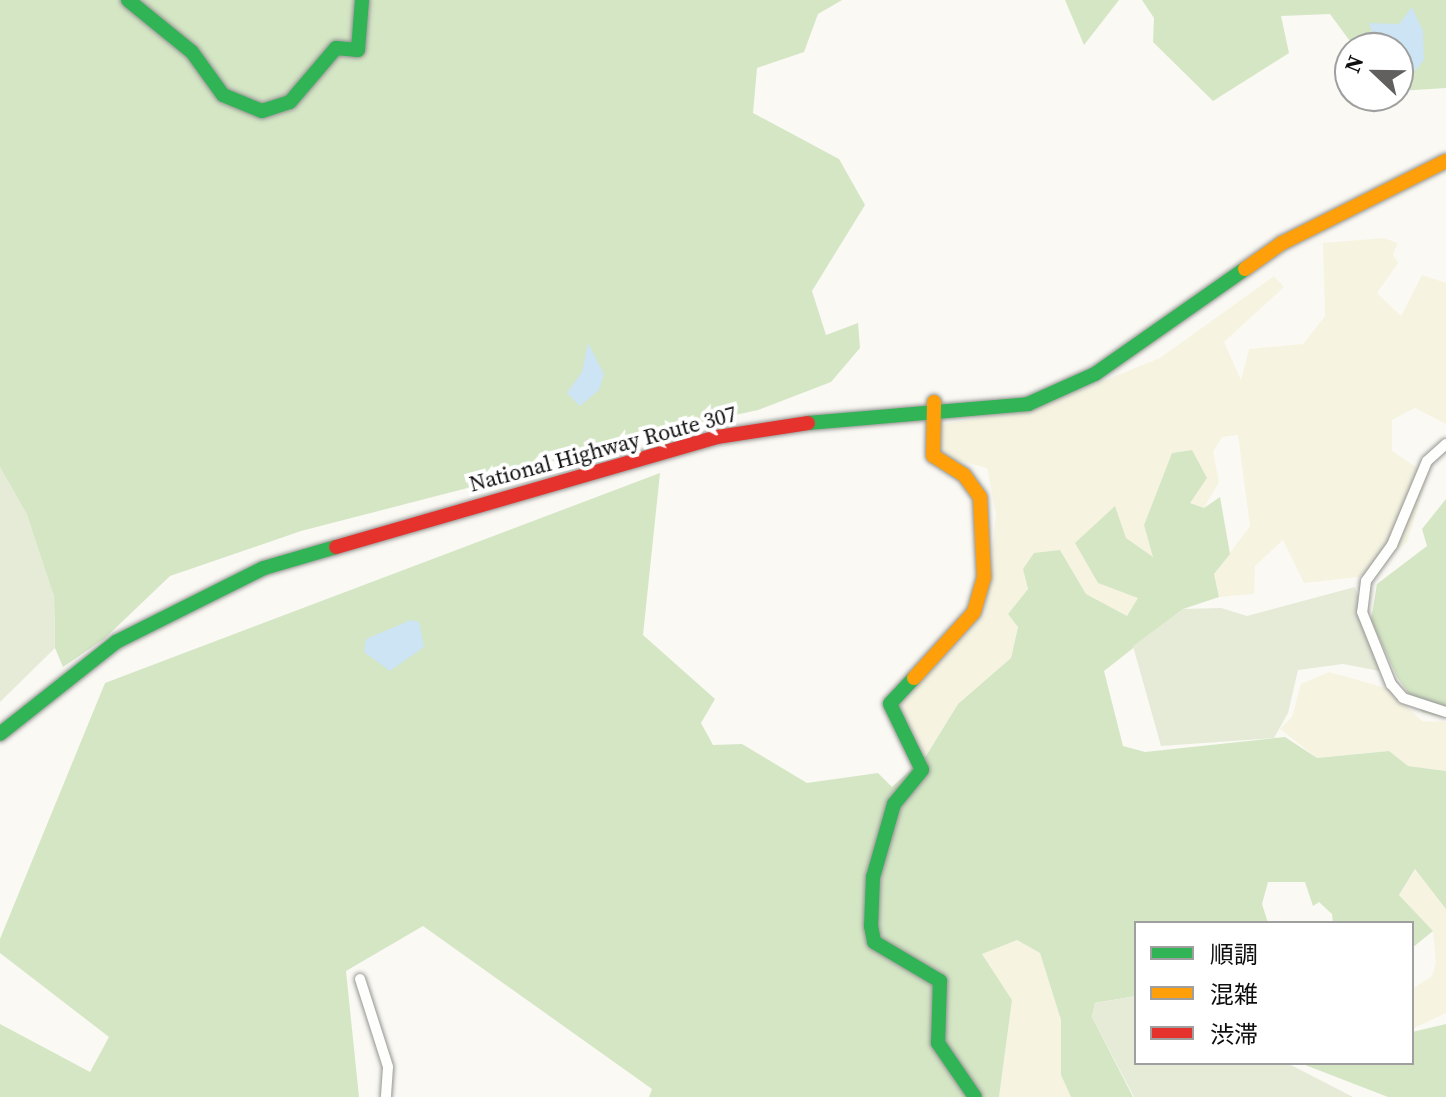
<!DOCTYPE html>
<html>
<head>
<meta charset="utf-8">
<style>
	body { margin:0 }
	#map { position:relative; width:1446px; height:1097px; overflow:hidden; background:#faf9f4; font-family:"Source Serif 4","Noto Sans JP",serif }
	div>[style] { position:absolute }
	[style*='--x'] { left:calc(var(--x)*1px); top:calc(var(--y)*1px); width:calc(var(--w)*1px); rotate:calc(var(--a)*1deg) }
	.farmland>* { inset:0; background:#f6f4e1 }
	.forest>* { inset:0; background:#d4e6c4 }
	.cemetery>* { inset:0; background:#e6ebd8 }
	.water>* { inset:0; background:#cce4f3 }
	.roads { filter:drop-shadow(0 0 2px #949492) drop-shadow(0 0 2px #949492) }
	.street>* { height:10px; margin:-5px; padding:0 5px; transform-origin:5px; border-radius:5px; background:#fefefd }
	.fast>* { height:14px; margin:-7px; padding:0 7px; transform-origin:7px; border-radius:7px; background:#30b455 }
	.slow>* { height:14px; margin:-7px; padding:0 7px; transform-origin:7px; border-radius:7px; background:#ff9f0a }
	.jam>* { height:14px; margin:-7px; padding:0 7px; transform-origin:7px; border-radius:7px; background:#e5322d }
	span { translate:-50% -50%; white-space:nowrap; text-align:center; line-height:1.15; -webkit-text-stroke:8px #fff; paint-order:stroke }
	.street-label { font-size:22px; color:#0e0e0e }
	.legend { position:absolute; left:1134px; top:921px; width:280px; height:144px; box-sizing:border-box; background:#fff; border:2px solid #9f9f9f; margin:0; padding:10px 14px; list-style:none; font-size:24px; color:#0e0e0e }
	.legend li { display:flex; align-items:center; gap:16px; height:40px }
	.legend b { width:40px; border:2px solid #9f9f9f }
	.north { position:absolute; left:1334px; top:32px; width:80px; height:80px; box-sizing:border-box; background:#fff; border:2px solid #9f9f9f; border-radius:50%; rotate:292deg; font-size:22px; font-weight:700; line-height:32px; text-align:center; color:#0e0e0e }
	.north::after { content:''; display:block; margin:auto; width:28px; height:36px; background:#61605e; clip-path:polygon(50% 0,100% 100%,50% 72%,0 100%) }
</style>
</head>
<body>
<div id="map">
	<div class="farmland">
		<div style="clip-path:polygon(1384px 238px,1398px 243px,1393px 254px,1398px 263px,1377px 293px,1401px 316px,1422px 275px,1446px 283px,1446px 424px,1415px 408px,1392px 420px,1392px 451px,1428px 475px,1407px 542px,1359px 577px,1304px 583px,1283px 540px,1255px 566px,1254px 594px,1219px 597px,1214px 574px,1250px 526px,1238px 435px,1222px 437px,1213px 452px,1219px 482px,1204px 508px,1189px 503px,1192px 450px,1172px 453px,1144px 525px,1154px 559px,1126px 538px,1139px 598px,1127px 616px,1086px 594px,1060px 550px,1023px 569px,1028px 589px,1008px 614px,1018px 626px,1011px 658px,958px 704px,926px 756px,899px 706px,985px 615px,996px 515px,987px 468px,941px 456px,939px 425px,1037px 408px,1160px 358px,1274px 276px,1284px 287px,1224px 342px,1241px 380px,1249px 349px,1303px 344px,1325px 316px,1323px 243px)"></div>
		<div style="clip-path:polygon(1329px 672px,1386px 688px,1422px 721px,1446px 722px,1446px 771px,1408px 766px,1388px 751px,1317px 758px,1280px 729px,1292px 717px,1301px 684px)"></div>
		<div style="clip-path:polygon(1416px 869px,1446px 909px,1446px 1013px,1412px 1029px,1412px 989px,1432px 976px,1436px 963px,1433px 931px,1399px 895px)"></div>
		<div style="clip-path:polygon(1017px 940px,1040px 953px,1061px 1020px,1061px 1075px,1071px 1097px,999px 1097px,1012px 1000px,982px 954px)"></div>
	</div>
	<div class="forest">
		<div style="clip-path:polygon(0 0,842px 0,818px 14px,804px 52px,757px 68px,753px 113px,839px 159px,865px 205px,812px 291px,826px 335px,858px 323px,860px 348px,831px 382px,758px 410px,610px 442px,483px 484px,301px 531px,170px 576px,104px 639px,63px 667px,55px 648px,54px 596px,0 467px)"></div>
		<div style="clip-path:polygon(1065px 0,1119px 0,1084px 45px)"></div>
		<div style="clip-path:polygon(1142px 0,1446px 0,1446px 88px,1398px 91px,1398px 48px,1355px 48px,1330px 14px,1281px 16px,1289px 53px,1213px 101px,1153px 42px,1154px 18px)"></div>
		<div style="clip-path:polygon(1192px 450px,1207px 478px,1190px 503px,1204px 508px,1220px 497px,1230px 554px,1214px 574px,1219px 597px,1183px 609px,1104px 671px,1123px 746px,1145px 752px,1285px 737px,1317px 758px,1389px 751px,1408px 766px,1446px 771px,1446px 909px,1415px 869px,1399px 895px,1433px 931px,1412px 948px,1412px 923px,1333px 923px,1332px 914px,1319px 902px,1313px 906px,1305px 882px,1268px 882px,1262px 904px,1268px 923px,1136px 923px,1136px 996px,1095px 1003px,1092px 1017px,1133px 1097px,1071px 1097px,1061px 1075px,1061px 1020px,1040px 953px,1017px 940px,982px 954px,1012px 1000px,999px 1097px,649px 1097px,652px 1089px,423px 926px,346px 971px,359px 1097px,0 1097px,0 1024px,90px 1072px,109px 1037px,0 953px,0 939px,105px 683px,660px 473px,643px 635px,715px 699px,701px 723px,713px 745px,742px 744px,807px 783px,878px 773px,892px 787px,926px 756px,958px 704px,1011px 658px,1018px 627px,1008px 614px,1028px 589px,1023px 569px,1034px 553px,1060px 550px,1086px 594px,1127px 616px,1138px 598px,1098px 583px,1075px 543px,1115px 506px,1126px 538px,1153px 557px,1144px 525px,1172px 453px)"></div>
		<div style="clip-path:polygon(1446px 499px,1446px 718px,1422px 712px,1397px 677px,1371px 620px,1377px 584px,1427px 546px,1422px 529px)"></div>
		<div style="clip-path:polygon(1446px 1024px,1446px 1097px,1388px 1097px,1300px 1063px,1412px 1063px,1412px 1032px)"></div>
	</div>
	<div class="cemetery">
		<div style="clip-path:polygon(0 467px,27px 514px,54px 596px,55px 648px,0 702px)"></div>
		<div style="clip-path:polygon(1355px 587px,1380px 671px,1343px 664px,1298px 670px,1288px 713px,1274px 738px,1161px 746px,1133px 646px,1183px 609px,1221px 608px,1247px 616px)"></div>
		<div style="clip-path:polygon(1136px 996px,1136px 1063px,1287px 1063px,1353px 1097px,1134px 1097px,1092px 1017px,1095px 1003px)"></div>
	</div>
	<div class="water">
		<div style="clip-path:polygon(1412px 7px,1423px 31px,1424px 60px,1415px 71px,1402px 68px,1398px 48px,1377px 48px,1369px 23px,1399px 24px)"></div>
		<div style="clip-path:polygon(588px 343px,604px 374px,599px 390px,580px 406px,567px 393px,582px 372px)"></div>
		<div style="clip-path:polygon(411px 620px,419px 622px,424px 647px,390px 671px,364px 652px,366px 639px)"></div>
	</div>
	<div class="roads">
		<div class="street">
			<div style="--x:1446;--y:444;--w:25;--a:138"></div>
			<div style="--x:1427;--y:461;--w:91;--a:112.6"></div>
			<div style="--x:1392;--y:545;--w:44;--a:125.8"></div>
			<div style="--x:1366;--y:581;--w:31;--a:97"></div>
			<div style="--x:1362;--y:612;--w:78;--a:68.1"></div>
			<div style="--x:1391;--y:684;--w:18;--a:49"></div>
			<div style="--x:1403;--y:698;--w:45;--a:18"></div>
			<div style="--x:360;--y:979;--w:92;--a:72.3"></div>
			<div style="--x:388;--y:1067;--w:30;--a:94"></div>
		</div>
		<div class="fast">
			<div style="--x:128;--y:0;--w:82;--a:39.1"></div>
			<div style="--x:192;--y:52;--w:53;--a:54.2"></div>
			<div style="--x:223;--y:95;--w:42;--a:22.3"></div>
			<div style="--x:262;--y:111;--w:29;--a:-18"></div>
			<div style="--x:290;--y:102;--w:71;--a:-49.6"></div>
			<div style="--x:336;--y:48;--w:22;--a:5"></div>
			<div style="--x:358;--y:50;--w:50;--a:-85.4"></div>
			<div style="--x:808;--y:423;--w:221;--a:-4.9"></div>
			<div style="--x:1028;--y:404;--w:73;--a:-24.1"></div>
			<div style="--x:1095;--y:374;--w:183;--a:-35"></div>
			<div style="--x:914;--y:678;--w:35;--a:133"></div>
			<div style="--x:890;--y:704;--w:73;--a:64.1"></div>
			<div style="--x:922;--y:770;--w:44;--a:129.5"></div>
			<div style="--x:894;--y:804;--w:76;--a:106"></div>
			<div style="--x:873;--y:877;--w:49;--a:92.3"></div>
			<div style="--x:871;--y:926;--w:16;--a:79"></div>
			<div style="--x:874;--y:942;--w:77;--a:30.6"></div>
			<div style="--x:940;--y:981;--w:62;--a:91.8"></div>
			<div style="--x:938;--y:1043;--w:65;--a:55.6"></div>
			<div style="--x:0;--y:734;--w:148;--a:-38.4"></div>
			<div style="--x:116;--y:642;--w:165;--a:-26.6"></div>
			<div style="--x:264;--y:568;--w:75;--a:-16.3"></div>
		</div>
		<div class="slow">
			<div style="--x:1245;--y:269;--w:45;--a:-35.1"></div>
			<div style="--x:1282;--y:243;--w:183;--a:-26.6"></div>
			<div style="--x:914;--y:678;--w:89;--a:-47.7"></div>
			<div style="--x:974;--y:612;--w:35;--a:-74"></div>
			<div style="--x:984;--y:578;--w:81;--a:-92.8"></div>
			<div style="--x:980;--y:497;--w:27;--a:-126"></div>
			<div style="--x:964;--y:475;--w:36;--a:-148"></div>
			<div style="--x:933;--y:456;--w:54;--a:-88.9"></div>
		</div>
		<div class="jam">
			<div style="--x:336;--y:547;--w:397;--a:-16.1"></div>
			<div style="--x:717;--y:437;--w:92;--a:-8.7"></div>
		</div>
	</div>
	<div class="street-label">
		<span style="left:603px;top:449px;rotate:-15deg">National Highway Route 307</span>
	</div>
	<ul class="legend">
	<li><b style="height:10px;background:#30b455"></b>順調</li>
	<li><b style="height:10px;background:#ff9f0a"></b>混雑</li>
	<li><b style="height:10px;background:#e5322d"></b>渋滞</li>
	</ul>
	<div class="north">N</div>
</div>
</body>
</html>
